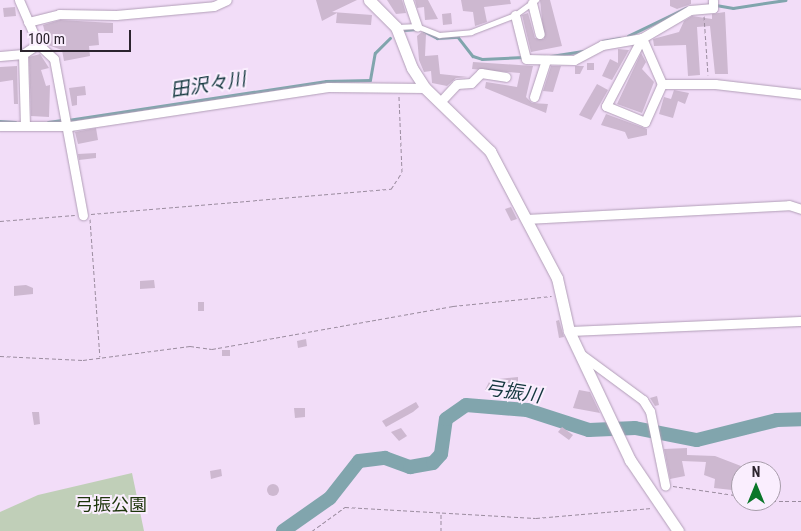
<!DOCTYPE html>
<html>
<head>
<meta charset="utf-8">
<style>
	body { margin:0 }
	#map { position:relative; width:801px; height:531px; overflow:hidden; background:#f2ddf8; font-family:"Roboto Condensed","Noto Sans JP",sans-serif }
	div>[style] { position:absolute }
	[style*='--x'] { left:calc(var(--x)*1px); top:calc(var(--y)*1px); width:calc(var(--w)*1px); rotate:calc(var(--a)*1deg) }
	.green>* { inset:0; background:#c0cfb8 }
	.stream>* { height:2.5px; margin:-1.25px; padding:0 1.25px; transform-origin:1.25px; border-radius:1.25px; background:#81a5ad }
	.river>* { height:14px; margin:-7px; padding:0 7px; transform-origin:7px; border-radius:7px; background:#81a5ad }
	.building>* { inset:0; background:#cdb8d0 }
	.round { border-radius:50% }
	.path>* { height:1px; margin-top:-0.5px; transform-origin:0; background:repeating-linear-gradient(90deg,#9b8c9f 0 4px,transparent 0 6.5px) }
	.roads { filter:drop-shadow(0 0 1px #b19eb7) drop-shadow(0 0 1px #b19eb7) }
	.lane>* { height:4.5px; margin:-2.25px; padding:0 2.25px; transform-origin:2.25px; border-radius:2.25px; background:#fff }
	.street>* { height:9px; margin:-4.5px; padding:0 4.5px; transform-origin:4.5px; border-radius:4.5px; background:#fff }
	.secondary>* { height:11px; margin:-5.5px; padding:0 5.5px; transform-origin:5.5px; border-radius:5.5px; background:#fff }
	span { translate:-50% -50%; white-space:nowrap; text-align:center; line-height:1.15; -webkit-text-stroke:4px #faeefe; paint-order:stroke }
	.park-label { font-size:18px; color:#1d350b }
	.water-label { font-size:19px; color:#13373e; font-style:italic }
	.north { position:absolute; left:731px; top:461px; width:50px; height:50px; box-sizing:border-box; background:#faeefe; border:1px solid #a89dab; border-radius:50%; rotate:0deg; font-size:14px; font-weight:700; line-height:20px; text-align:center; color:#2c242e }
	.north::after { content:''; display:block; margin:auto; width:18px; height:22px; background:#0a762a; clip-path:polygon(50% 0,100% 100%,50% 72%,0 100%) }
	.scale { position:absolute; left:20px; top:30px; width:111px; height:22px; box-sizing:border-box; border:2px solid #2c242e; border-top:0; padding-left:6px; font-size:15px; line-height:18px; white-space:nowrap; color:#2c242e; -webkit-text-stroke:4px #faeefe; paint-order:stroke }
</style>
</head>
<body>
<div id="map">
	<div class="green">
		<div style="clip-path:polygon(132px 473px,144px 531px,0 531px,0 512px,38px 495px)"></div>
	</div>
	<div class="stream">
		<div style="--x:716;--y:5;--w:17;--a:10"></div>
		<div style="--x:733;--y:8;--w:53;--a:-8.7"></div>
		<div style="--x:404;--y:30;--w:12;--a:-5"></div>
		<div style="--x:424;--y:31;--w:15;--a:28"></div>
		<div style="--x:437;--y:38;--w:21;--a:-3"></div>
		<div style="--x:458;--y:37;--w:24;--a:52"></div>
		<div style="--x:473;--y:56;--w:9;--a:18"></div>
		<div style="--x:482;--y:59;--w:62;--a:-2.8"></div>
		<div style="--x:628;--y:36;--w:64;--a:-25.8"></div>
		<div style="--x:603;--y:41;--w:17;--a:-10"></div>
		<div style="--x:551;--y:56;--w:32;--a:-9"></div>
		<div style="--x:68;--y:120;--w:261;--a:-8.6"></div>
		<div style="--x:326;--y:81;--w:44;--a:-1.3"></div>
		<div style="--x:370;--y:80;--w:27;--a:-80"></div>
		<div style="--x:375;--y:53;--w:21;--a:-45"></div>
		<div style="--x:0;--y:121;--w:15;--a:4"></div>
		<div style="--x:48;--y:122;--w:14;--a:-8"></div>
	</div>
	<div class="river">
		<div style="--x:283;--y:531;--w:57;--a:-35.1"></div>
		<div style="--x:330;--y:498;--w:47;--a:-51.9"></div>
		<div style="--x:359;--y:461;--w:26;--a:-7"></div>
		<div style="--x:385;--y:458;--w:27;--a:20"></div>
		<div style="--x:410;--y:467;--w:23;--a:-10"></div>
		<div style="--x:433;--y:463;--w:12;--a:-48"></div>
		<div style="--x:441;--y:454;--w:35;--a:-82"></div>
		<div style="--x:446;--y:419;--w:24;--a:-35"></div>
		<div style="--x:466;--y:405;--w:61;--a:4.7"></div>
		<div style="--x:527;--y:410;--w:65;--a:17.9"></div>
		<div style="--x:589;--y:430;--w:46;--a:-2.5"></div>
		<div style="--x:635;--y:428;--w:63;--a:11"></div>
		<div style="--x:697;--y:440;--w:82;--a:-14"></div>
		<div style="--x:777;--y:420;--w:24;--a:-2"></div>
	</div>
	<div class="building">
		<div style="clip-path:polygon(316px 0,357px 0,332px 12px,372px 15px,371px 25px,336px 23px,337px 13px,322px 21px)"></div>
		<div style="clip-path:polygon(387px 0,402px 0,406px 13px,396px 14px)"></div>
		<div style="clip-path:polygon(415px 0,428px 0,438px 19px,425px 20px,424px 7px,417px 8px)"></div>
		<div style="clip-path:polygon(461px 0,510px 0,511px 4px,484px 7px,487px 22px,475px 26px,473px 12px,463px 11px)"></div>
		<div style="clip-path:polygon(540px 0,550px 0,562px 46px,531px 52px,522px 15px,528px 13px,535px 38px,544px 39px)"></div>
		<div style="clip-path:polygon(670px 0,691px 0,691px 4px,677px 9px,670px 6px)"></div>
		<div style="clip-path:polygon(15px 7px,16px 16px,4px 17px,3px 8px)"></div>
		<div style="clip-path:polygon(725px 12px,728px 74px,715px 74px,710px 26px,697px 27px,700px 75px,688px 76px,686px 45px,654px 46px,653px 39px,679px 32px,684px 21px,692px 16px,712px 19px,712px 14px)"></div>
		<div style="clip-path:polygon(451px 13px,452px 24px,443px 25px,442px 14px)"></div>
		<div style="clip-path:polygon(60px 20px,113px 23px,113px 33px,98px 33px,99px 45px,89px 46px,90px 56px,64px 61px,62px 50px,48px 45px,43px 25px)"></div>
		<div style="clip-path:polygon(422px 32px,426px 34px,425px 56px,438px 55px,440px 74px,468px 77px,456px 78px,447px 86px,432px 83px,431px 71px,424px 72px,419px 60px,417px 36px)"></div>
		<div style="clip-path:polygon(618px 49px,629px 50px,612px 80px,602px 76px,610px 59px,618px 63px)"></div>
		<div style="clip-path:polygon(641px 53px,646px 62px,642px 69px,654px 82px,642px 113px,617px 104px)"></div>
		<div style="clip-path:polygon(40px 54px,49px 68px,41px 70px,46px 86px,50px 85px,49px 117px,31px 116px,29px 57px)"></div>
		<div style="clip-path:polygon(473px 62px,533px 66px,526px 97px,532px 103px,548px 104px,546px 113px,485px 88px,486px 82px,517px 87px,520px 73px,472px 69px)"></div>
		<div style="clip-path:polygon(587px 63px,594px 63px,594px 70px,587px 70px)"></div>
		<div style="clip-path:polygon(17px 66px,18px 104px,14px 104px,13px 80px,0 82px,0 67px)"></div>
		<div style="clip-path:polygon(551px 66px,561px 66px,553px 92px,543px 91px)"></div>
		<div style="clip-path:polygon(575px 66px,584px 66px,580px 74px,575px 74px)"></div>
		<div style="clip-path:polygon(597px 84px,608px 90px,591px 120px,579px 115px)"></div>
		<div style="clip-path:polygon(85px 86px,86px 95px,77px 96px,77px 105px,72px 106px,69px 88px)"></div>
		<div style="clip-path:polygon(674px 90px,689px 93px,685px 104px,678px 101px,673px 118px,659px 114px,664px 97px,671px 99px)"></div>
		<div style="clip-path:polygon(606px 114px,647px 129px,647px 135px,628px 139px,625px 132px,601px 125px)"></div>
		<div style="clip-path:polygon(96px 128px,98px 140px,78px 144px,75px 132px)"></div>
		<div style="clip-path:polygon(96px 153px,96px 158px,79px 160px,78px 154px)"></div>
		<div style="clip-path:polygon(511px 207px,517px 219px,511px 221px,505px 209px)"></div>
		<div style="clip-path:polygon(154px 280px,155px 288px,140px 289px,140px 281px)"></div>
		<div style="clip-path:polygon(26px 285px,33px 288px,33px 294px,14px 296px,14px 286px)"></div>
		<div style="clip-path:polygon(198px 302px,204px 302px,204px 311px,198px 311px)"></div>
		<div style="clip-path:polygon(559px 320px,564px 337px,559px 338px,556px 321px)"></div>
		<div style="clip-path:polygon(306px 339px,307px 346px,298px 348px,297px 341px)"></div>
		<div style="clip-path:polygon(222px 350px,230px 350px,230px 356px,222px 356px)"></div>
		<div style="clip-path:polygon(518px 377px,518px 386px,504px 386px,503px 392px,485px 390px,489px 382px,499px 385px,499px 379px)"></div>
		<div style="clip-path:polygon(579px 390px,590px 392px,600px 413px,573px 408px)"></div>
		<div style="clip-path:polygon(657px 396px,659px 405px,655px 406px,650px 398px)"></div>
		<div style="clip-path:polygon(416px 402px,419px 407px,413px 412px,386px 427px,382px 421px)"></div>
		<div style="clip-path:polygon(294px 408px,305px 408px,305px 417px,295px 418px)"></div>
		<div style="clip-path:polygon(32px 412px,39px 412px,40px 424px,34px 425px)"></div>
		<div style="clip-path:polygon(562px 427px,573px 435px,569px 440px,558px 432px)"></div>
		<div style="clip-path:polygon(401px 428px,407px 436px,399px 441px,391px 432px)"></div>
		<div style="clip-path:polygon(687px 448px,687px 455px,715px 456px,754px 471px,741px 471px,739px 479px,733px 478px,732px 490px,714px 488px,715px 479px,704px 475px,706px 462px,682px 461px,685px 476px,670px 479px,664px 449px)"></div>
		<div style="clip-path:polygon(221px 469px,222px 476px,211px 479px,210px 471px)"></div>
		<div class="round" style="left:267px;top:484px;width:12px;height:12px"></div>
	</div>
	<div class="path">
		<div style="--x:704;--y:16;--w:59;--a:86.1"></div>
		<div style="--x:91;--y:214;--w:301;--a:-4.8"></div>
		<div style="--x:391;--y:189;--w:20;--a:-57"></div>
		<div style="--x:402;--y:172;--w:76;--a:-92.3"></div>
		<div style="--x:90;--y:219;--w:138;--a:85.9"></div>
		<div style="--x:0;--y:221;--w:75;--a:-4.6"></div>
		<div style="--x:0;--y:356;--w:83;--a:2.8"></div>
		<div style="--x:83;--y:360;--w:108;--a:-7.5"></div>
		<div style="--x:190;--y:346;--w:22;--a:8"></div>
		<div style="--x:212;--y:349;--w:245;--a:-10.1"></div>
		<div style="--x:453;--y:306;--w:99;--a:-5.8"></div>
		<div style="--x:673;--y:486;--w:69;--a:8.4"></div>
		<div style="--x:766;--y:501;--w:35;--a:0"></div>
		<div style="--x:312;--y:531;--w:41;--a:-36"></div>
		<div style="--x:345;--y:507;--w:191;--a:3.3"></div>
		<div style="--x:536;--y:518;--w:116;--a:-4.9"></div>
		<div style="--x:441;--y:531;--w:17;--a:-90"></div>
	</div>
	<div class="roads">
		<div class="lane">
			<div style="--x:398;--y:27;--w:19;--a:-3"></div>
			<div style="--x:417;--y:26;--w:24;--a:22"></div>
			<div style="--x:439;--y:35;--w:32;--a:-5"></div>
			<div style="--x:471;--y:32;--w:47;--a:-21.1"></div>
			<div style="--x:515;--y:15;--w:26;--a:-36"></div>
		</div>
		<div class="street">
			<div style="--x:19;--y:0;--w:48;--a:66.6"></div>
			<div style="--x:38;--y:44;--w:22;--a:43"></div>
			<div style="--x:54;--y:59;--w:159;--a:79.5"></div>
			<div style="--x:408;--y:0;--w:28;--a:71"></div>
			<div style="--x:713;--y:0;--w:8;--a:90"></div>
			<div style="--x:713;--y:8;--w:23;--a:175"></div>
			<div style="--x:690;--y:10;--w:56;--a:149.7"></div>
			<div style="--x:642;--y:38;--w:50;--a:66.5"></div>
			<div style="--x:662;--y:84;--w:53;--a:0"></div>
			<div style="--x:715;--y:84;--w:87;--a:6.6"></div>
			<div style="--x:532;--y:3;--w:32;--a:76"></div>
			<div style="--x:515;--y:15;--w:45;--a:76"></div>
			<div style="--x:526;--y:59;--w:48;--a:1.2"></div>
			<div style="--x:574;--y:60;--w:32;--a:-28"></div>
			<div style="--x:602;--y:45;--w:41;--a:-9.9"></div>
			<div style="--x:28;--y:22;--w:32;--a:-14"></div>
			<div style="--x:59;--y:14;--w:57;--a:1"></div>
			<div style="--x:116;--y:15;--w:98;--a:-5.2"></div>
			<div style="--x:214;--y:6;--w:14;--a:-25"></div>
			<div style="--x:642;--y:38;--w:77;--a:117.9"></div>
			<div style="--x:606;--y:106;--w:42;--a:22.3"></div>
			<div style="--x:645;--y:122;--w:42;--a:-65.9"></div>
			<div style="--x:23;--y:54;--w:72;--a:88.4"></div>
			<div style="--x:0;--y:56;--w:23;--a:-5"></div>
			<div style="--x:23;--y:54;--w:18;--a:-34"></div>
			<div style="--x:534;--y:97;--w:39;--a:-72"></div>
			<div style="--x:441;--y:101;--w:23;--a:-47"></div>
			<div style="--x:457;--y:84;--w:14;--a:-4"></div>
			<div style="--x:471;--y:83;--w:14;--a:-45"></div>
			<div style="--x:481;--y:73;--w:25;--a:9"></div>
			<div style="--x:0;--y:126;--w:70;--a:0"></div>
			<div style="--x:70;--y:126;--w:261;--a:-8.6"></div>
			<div style="--x:328;--y:87;--w:97;--a:0.6"></div>
			<div style="--x:526;--y:219;--w:263;--a:-3"></div>
			<div style="--x:789;--y:205;--w:13;--a:18"></div>
			<div style="--x:569;--y:331;--w:232;--a:-2.5"></div>
			<div style="--x:582;--y:355;--w:76;--a:36.4"></div>
			<div style="--x:643;--y:400;--w:13;--a:58"></div>
			<div style="--x:650;--y:411;--w:76;--a:78.5"></div>
		</div>
		<div class="secondary">
			<div style="--x:369;--y:0;--w:38;--a:45"></div>
			<div style="--x:396;--y:27;--w:44;--a:68.7"></div>
			<div style="--x:412;--y:68;--w:24;--a:57"></div>
			<div style="--x:425;--y:88;--w:91;--a:44.1"></div>
			<div style="--x:490;--y:151;--w:144;--a:62.2"></div>
			<div style="--x:557;--y:278;--w:54;--a:77.2"></div>
			<div style="--x:569;--y:331;--w:143;--a:64.7"></div>
			<div style="--x:630;--y:460;--w:86;--a:55.9"></div>
		</div>
	</div>
	<div class="park-label">
		<span style="left:111px;top:505px">弓振公園</span>
	</div>
	<div class="water-label">
		<span style="left:208px;top:85px;rotate:-9deg">田沢々川</span>
		<span style="left:513px;top:392px;rotate:9deg">弓振川</span>
	</div>
	<div class="north">N</div>
	<div class="scale">100 m</div>
</div>
</body>
</html>
